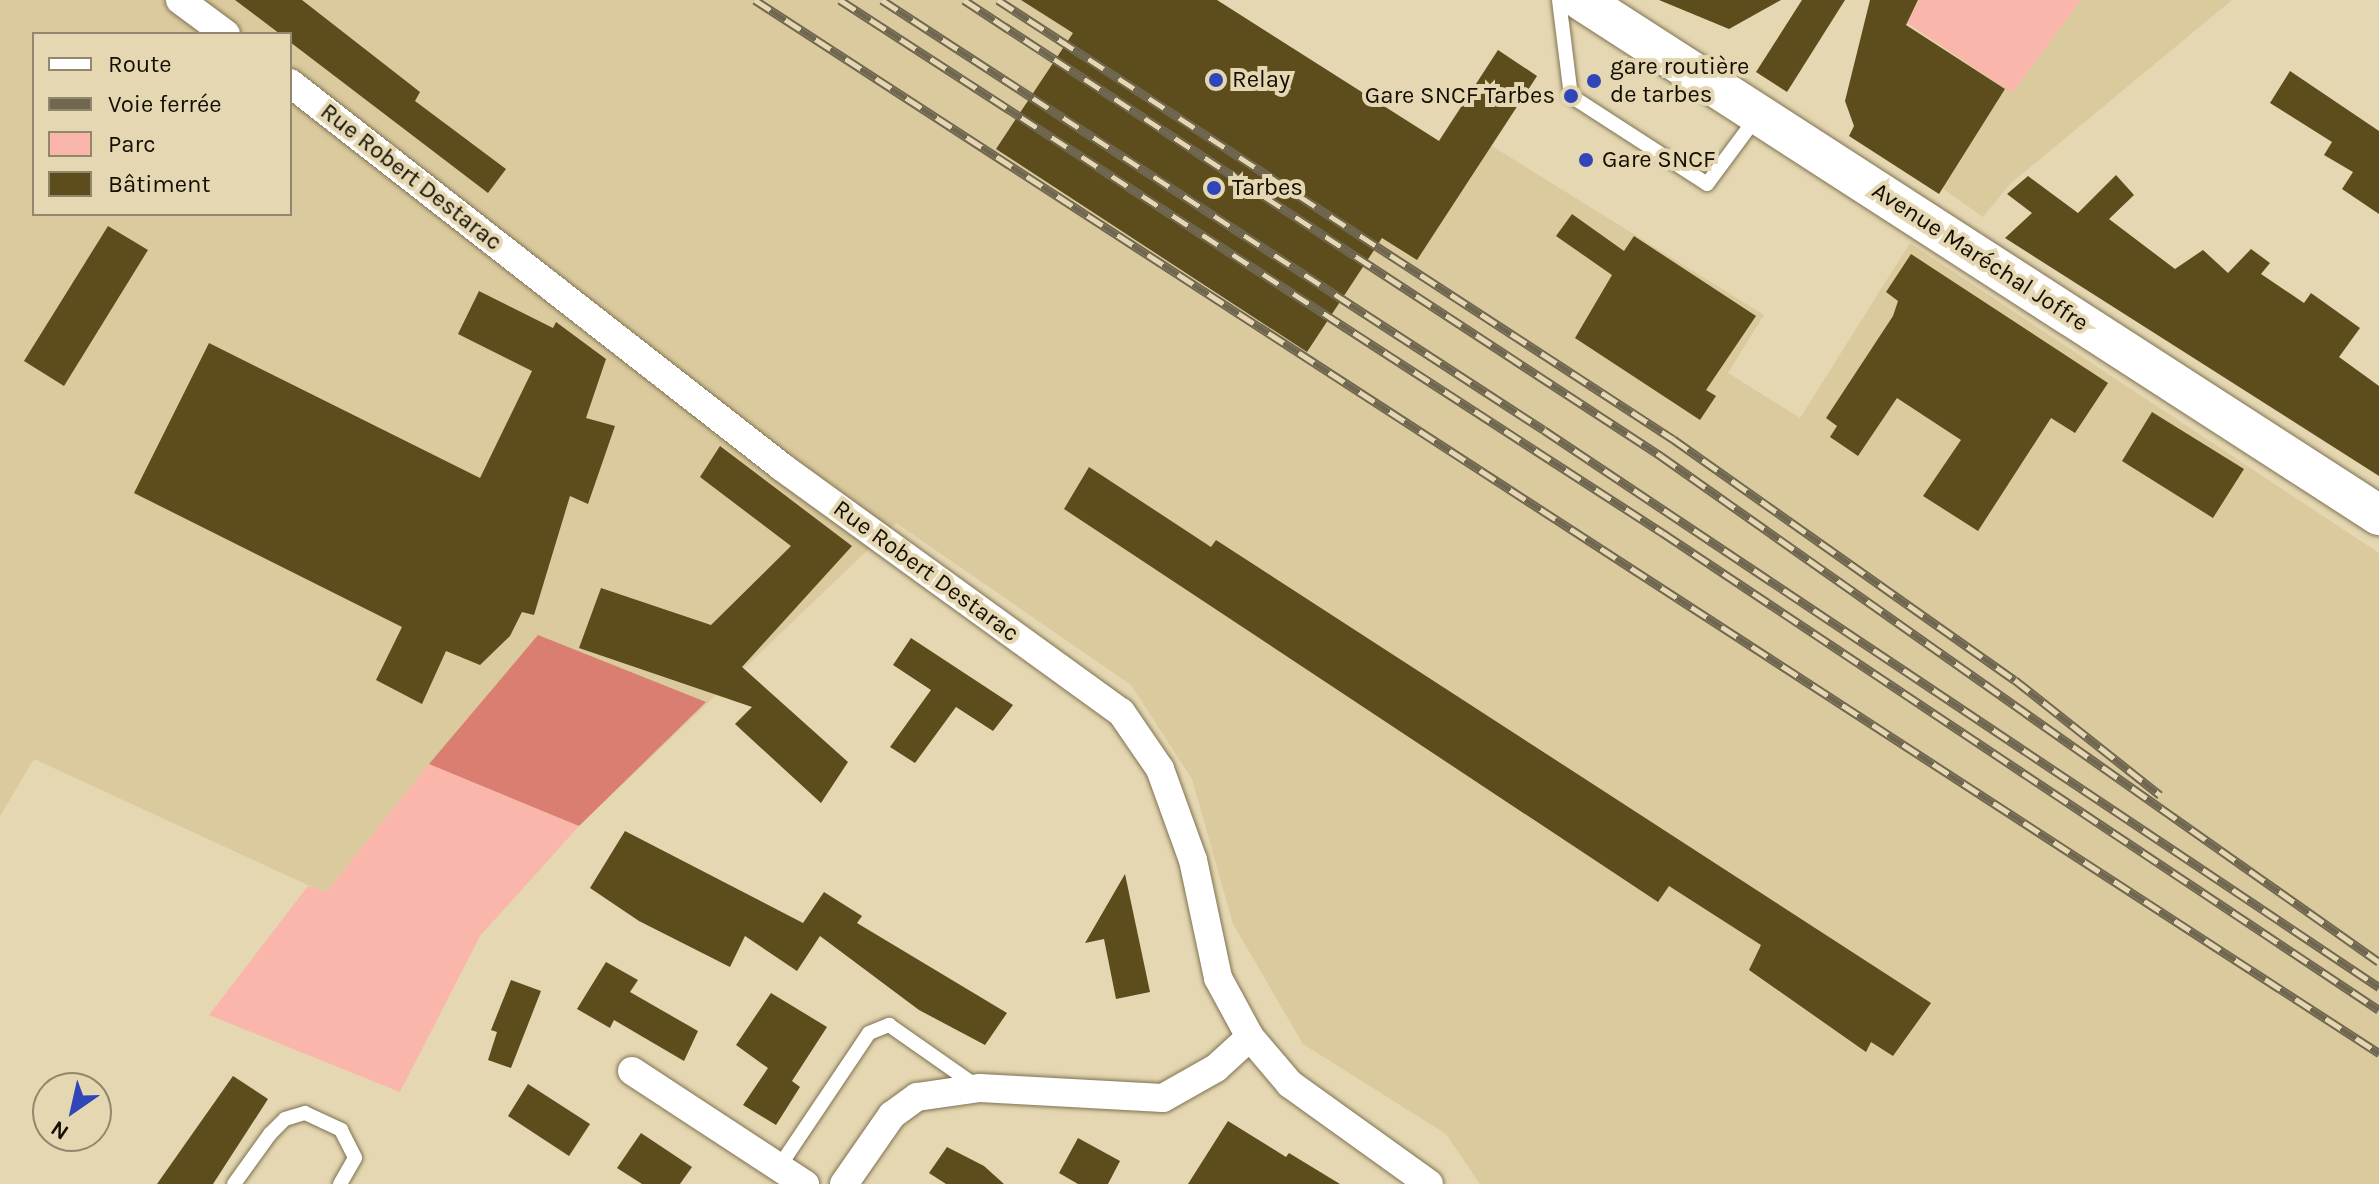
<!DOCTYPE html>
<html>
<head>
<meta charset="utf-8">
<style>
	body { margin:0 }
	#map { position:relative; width:2379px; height:1184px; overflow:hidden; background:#e5d7b2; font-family:Karla,sans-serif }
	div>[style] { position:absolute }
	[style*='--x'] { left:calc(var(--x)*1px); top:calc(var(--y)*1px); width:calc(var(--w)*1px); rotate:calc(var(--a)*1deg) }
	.built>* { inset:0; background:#dbca9e }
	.green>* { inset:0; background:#fab6ab }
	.forest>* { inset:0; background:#da7e71 }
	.building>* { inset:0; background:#5d4c1c }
	.roads { filter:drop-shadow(0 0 2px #7f7251) drop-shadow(0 0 2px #7f7251) }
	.lane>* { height:14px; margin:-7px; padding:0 7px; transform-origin:7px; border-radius:7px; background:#fff }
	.street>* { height:28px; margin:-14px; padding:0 14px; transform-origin:14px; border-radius:14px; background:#fff }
	.secondary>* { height:40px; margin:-20px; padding:0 20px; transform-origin:20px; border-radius:20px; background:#fff }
	.rail>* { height:9px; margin-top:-4.5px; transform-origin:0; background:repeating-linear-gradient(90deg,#e5d7b2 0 18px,#706750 0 36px); box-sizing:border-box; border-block:2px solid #706750 }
	.dots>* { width:22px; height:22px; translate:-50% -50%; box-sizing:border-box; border:4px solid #e5d7b2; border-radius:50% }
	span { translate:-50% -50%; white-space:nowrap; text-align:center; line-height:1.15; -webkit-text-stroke:8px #e5d7b2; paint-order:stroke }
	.poi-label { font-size:24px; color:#140f04 }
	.left { translate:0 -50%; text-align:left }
	.right { translate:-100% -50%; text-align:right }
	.street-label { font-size:24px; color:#140f04 }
	.legend { position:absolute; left:32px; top:32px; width:260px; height:184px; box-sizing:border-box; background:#e5d7b2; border:2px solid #91876c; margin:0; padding:10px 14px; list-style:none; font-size:24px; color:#140f04 }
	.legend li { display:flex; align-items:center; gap:16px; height:40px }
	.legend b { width:40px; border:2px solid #91876c }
	.north { position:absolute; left:32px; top:1072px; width:80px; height:80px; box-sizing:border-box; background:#e5d7b2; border:2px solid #91876c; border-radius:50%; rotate:214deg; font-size:22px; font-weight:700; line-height:32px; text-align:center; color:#140f04 }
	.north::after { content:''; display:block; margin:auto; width:28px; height:36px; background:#3046b8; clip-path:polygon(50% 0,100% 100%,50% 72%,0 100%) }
</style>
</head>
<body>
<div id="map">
	<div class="built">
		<div style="clip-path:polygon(evenodd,0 0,1217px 0,1425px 161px,1498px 50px,1537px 76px,1492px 146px,1764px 315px,1728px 373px,1800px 418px,1910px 243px,2379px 553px,2379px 1184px,1480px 1184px,1446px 1134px,1303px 1044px,1233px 924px,1192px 779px,1131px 685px,896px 523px,579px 826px,429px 764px,325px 893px,34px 759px,0 816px,0 0,34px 34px,290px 34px,290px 214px,34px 214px,34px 34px)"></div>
		<div style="clip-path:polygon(1919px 0,2232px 0,2010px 184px,1983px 217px,1942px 188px,2005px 89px,1907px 23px)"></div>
	</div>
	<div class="green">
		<div style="clip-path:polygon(1919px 0,2081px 0,2012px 93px,1907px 23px)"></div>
		<div style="clip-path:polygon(429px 764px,579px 826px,480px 936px,400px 1092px,209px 1015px,308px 886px,326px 892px)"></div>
	</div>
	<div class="forest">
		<div style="clip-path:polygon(538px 635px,706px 702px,579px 826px,429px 764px)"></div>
	</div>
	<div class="building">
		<div style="clip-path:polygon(235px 0,302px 0,420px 92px,415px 101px,506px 169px,488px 193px,290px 42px,290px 34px,280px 34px)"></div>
		<div style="clip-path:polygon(1021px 0,1217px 0,1439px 141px,1498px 50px,1537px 76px,1417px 260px,1382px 238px,1307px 352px,996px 149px,1073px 33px)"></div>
		<div style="clip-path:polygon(1659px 0,1781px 0,1729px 29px)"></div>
		<div style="clip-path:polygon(1802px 0,1845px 0,1787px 92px,1756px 72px)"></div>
		<div style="clip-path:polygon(1870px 0,1918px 0,1906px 25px,2005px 89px,1939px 194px,1849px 136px,1854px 126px,1845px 101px)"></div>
		<div style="clip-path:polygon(2290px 71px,2379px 131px,2379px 214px,2342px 189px,2353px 172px,2324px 155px,2332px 142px,2270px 103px)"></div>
		<div style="clip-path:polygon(2116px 175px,2134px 195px,2109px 219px,2175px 269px,2203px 250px,2228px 273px,2251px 249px,2270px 263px,2261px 274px,2304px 303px,2311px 293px,2360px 328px,2339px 357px,2379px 386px,2379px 476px,2005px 238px,2032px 213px,2007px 194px,2028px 176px,2078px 213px)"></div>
		<div style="clip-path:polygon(1572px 214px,1624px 251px,1634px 236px,1756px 316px,1706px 390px,1716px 396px,1700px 420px,1575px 338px,1612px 275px,1556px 236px)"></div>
		<div style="clip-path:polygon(108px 226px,148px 250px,64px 386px,24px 361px)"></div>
		<div style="clip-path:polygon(1911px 254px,2108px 383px,2075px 433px,2051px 418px,1978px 531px,1923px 496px,1961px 440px,1897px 398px,1858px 456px,1830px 437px,1837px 426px,1826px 418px,1893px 316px,1898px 301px,1886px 292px)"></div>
		<div style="clip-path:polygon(479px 291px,553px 328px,556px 322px,606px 359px,586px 418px,615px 426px,588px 504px,570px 496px,534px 615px,522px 612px,510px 636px,480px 665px,446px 651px,422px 704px,376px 680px,402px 627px,134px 493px,209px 343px,480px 478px,532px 371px,458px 334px)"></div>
		<div style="clip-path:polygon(2152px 412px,2244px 469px,2213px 518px,2122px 461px)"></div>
		<div style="clip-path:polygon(720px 446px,852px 546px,742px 667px,848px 762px,821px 803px,735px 724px,752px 707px,579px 648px,601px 588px,711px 625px,791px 546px,700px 477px)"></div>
		<div style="clip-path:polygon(1089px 467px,1211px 547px,1216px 540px,1931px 1003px,1893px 1056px,1871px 1042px,1866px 1052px,1749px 970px,1761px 945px,1669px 886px,1658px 902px,1064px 509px)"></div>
		<div style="clip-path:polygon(911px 638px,1013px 705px,993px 731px,956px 707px,915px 763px,890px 747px,931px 690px,893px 665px)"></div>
		<div style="clip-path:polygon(625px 831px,803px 923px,824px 892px,862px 916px,857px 923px,1007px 1013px,985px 1045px,919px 1010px,820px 936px,797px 971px,745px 936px,730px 967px,639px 921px,590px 888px)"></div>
		<div style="clip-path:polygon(1125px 874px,1150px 992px,1116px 999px,1104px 939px,1085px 943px)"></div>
		<div style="clip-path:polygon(606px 962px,638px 980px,630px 992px,698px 1031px,684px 1061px,614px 1020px,610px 1028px,577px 1009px)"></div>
		<div style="clip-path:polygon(511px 980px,541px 991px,511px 1068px,488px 1060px,497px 1032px,491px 1030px)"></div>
		<div style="clip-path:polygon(771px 993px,827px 1027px,792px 1081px,800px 1087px,776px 1125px,743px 1105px,768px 1068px,736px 1045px)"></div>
		<div style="clip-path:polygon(233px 1076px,268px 1099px,213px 1184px,157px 1184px)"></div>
		<div style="clip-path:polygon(528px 1084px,590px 1124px,569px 1156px,508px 1116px)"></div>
		<div style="clip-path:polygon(1228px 1121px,1286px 1157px,1289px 1153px,1340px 1184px,1188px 1184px)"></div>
		<div style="clip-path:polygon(641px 1133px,692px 1167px,680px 1184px,642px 1184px,617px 1168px)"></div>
		<div style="clip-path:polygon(1078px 1138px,1120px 1161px,1108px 1184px,1078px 1184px,1059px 1173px)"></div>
		<div style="clip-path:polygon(947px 1147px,984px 1166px,1004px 1184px,946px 1184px,929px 1173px)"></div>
	</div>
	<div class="roads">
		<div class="lane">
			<div style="--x:1559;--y:0;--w:97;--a:82.9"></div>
			<div style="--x:1571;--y:96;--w:162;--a:32.9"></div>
			<div style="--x:1707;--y:184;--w:82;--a:-53.4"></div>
			<div style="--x:779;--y:1167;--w:161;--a:-56.1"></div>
			<div style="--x:869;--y:1033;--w:22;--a:-22"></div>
			<div style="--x:889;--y:1025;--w:106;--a:35"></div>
			<div style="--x:234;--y:1184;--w:62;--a:-54.2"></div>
			<div style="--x:270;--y:1134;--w:21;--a:-45"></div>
			<div style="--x:285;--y:1119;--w:21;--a:-17"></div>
			<div style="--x:305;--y:1113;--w:40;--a:25"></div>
			<div style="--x:341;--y:1130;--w:31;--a:63"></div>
			<div style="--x:355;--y:1158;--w:30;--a:120"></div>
		</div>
		<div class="street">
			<div style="--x:180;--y:0;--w:57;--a:36.5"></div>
			<div style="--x:290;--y:83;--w:624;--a:37.97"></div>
			<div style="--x:782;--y:467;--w:418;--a:35.9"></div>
			<div style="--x:1121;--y:712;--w:69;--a:55.6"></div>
			<div style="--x:1160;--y:769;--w:97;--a:70.1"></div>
			<div style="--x:1193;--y:860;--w:121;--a:78"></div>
			<div style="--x:1218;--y:978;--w:67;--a:61.5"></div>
			<div style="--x:1250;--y:1037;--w:62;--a:49.6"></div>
			<div style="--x:1290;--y:1084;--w:171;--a:35.7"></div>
			<div style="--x:632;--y:1071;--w:207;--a:33.2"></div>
			<div style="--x:844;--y:1184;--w:84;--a:-55.2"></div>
			<div style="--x:892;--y:1115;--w:31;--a:-36"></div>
			<div style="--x:917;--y:1097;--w:64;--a:-8.1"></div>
			<div style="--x:980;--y:1088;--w:183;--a:3.1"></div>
			<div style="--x:1163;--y:1098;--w:61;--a:-29.5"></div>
			<div style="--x:1216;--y:1068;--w:46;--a:-42.4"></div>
		</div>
		<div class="secondary">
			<div style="--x:1581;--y:0;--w:950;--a:32.84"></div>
		</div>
	</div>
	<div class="rail">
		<div style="--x:755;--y:0;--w:1936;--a:32.96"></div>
		<div style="--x:840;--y:0;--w:981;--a:32.93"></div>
		<div style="--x:1663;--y:533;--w:860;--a:33.67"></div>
		<div style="--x:882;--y:0;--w:789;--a:33.01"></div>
		<div style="--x:1544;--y:430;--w:1004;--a:33.71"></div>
		<div style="--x:964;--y:0;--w:833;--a:33.19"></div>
		<div style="--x:1661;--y:456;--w:878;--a:35.17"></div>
		<div style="--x:998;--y:0;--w:805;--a:33.04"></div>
		<div style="--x:1673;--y:439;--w:418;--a:35.2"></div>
		<div style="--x:2015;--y:680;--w:185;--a:38.4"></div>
	</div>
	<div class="dots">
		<div style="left:1216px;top:80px;background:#3046b8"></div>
		<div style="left:1594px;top:81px;background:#3046b8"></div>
		<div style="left:1571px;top:96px;background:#3046b8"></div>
		<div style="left:1586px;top:160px;background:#3046b8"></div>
		<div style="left:1214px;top:188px;background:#3046b8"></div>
	</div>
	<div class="poi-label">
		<span class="left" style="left:1610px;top:81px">gare routière<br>de tarbes</span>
		<span class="left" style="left:1232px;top:80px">Relay</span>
		<span class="right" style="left:1555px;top:96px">Gare SNCF Tarbes</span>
		<span class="left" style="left:1602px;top:160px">Gare SNCF</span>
		<span class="left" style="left:1232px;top:188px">Tarbes</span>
	</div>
	<div class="street-label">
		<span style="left:411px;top:177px;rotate:38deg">Rue Robert Destarac</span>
		<span style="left:1980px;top:257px;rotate:33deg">Avenue Maréchal Joffre</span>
		<span style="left:926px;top:571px;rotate:36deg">Rue Robert Destarac</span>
	</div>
	<ul class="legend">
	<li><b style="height:10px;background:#fff"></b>Route</li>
	<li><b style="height:10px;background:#706750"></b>Voie ferrée</li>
	<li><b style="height:22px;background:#fab6ab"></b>Parc</li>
	<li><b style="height:22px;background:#5d4c1c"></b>Bâtiment</li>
	</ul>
	<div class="north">N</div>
</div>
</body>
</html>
